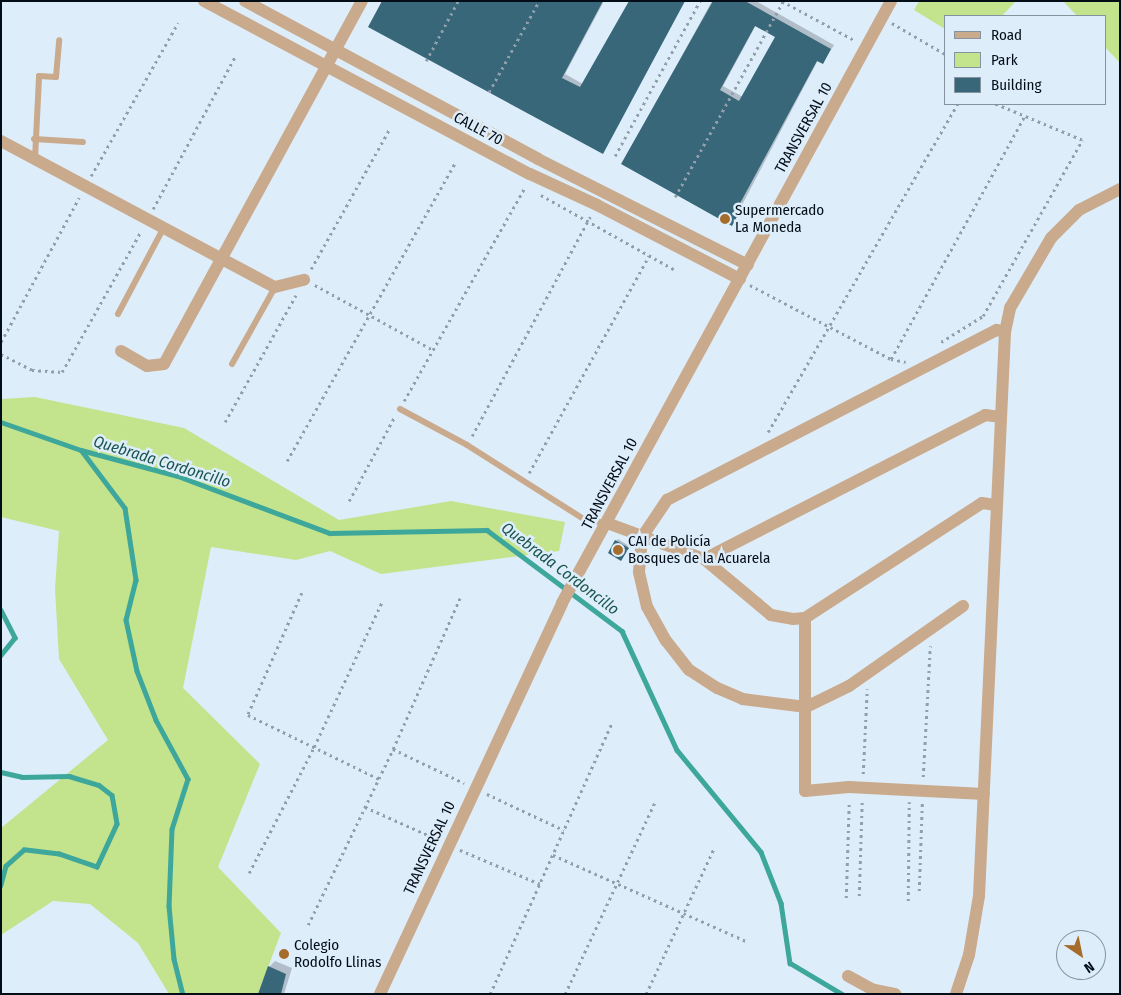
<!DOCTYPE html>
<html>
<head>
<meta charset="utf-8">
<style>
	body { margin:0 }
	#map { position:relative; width:1121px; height:995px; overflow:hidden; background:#deedfa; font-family:"Fira Sans Condensed",sans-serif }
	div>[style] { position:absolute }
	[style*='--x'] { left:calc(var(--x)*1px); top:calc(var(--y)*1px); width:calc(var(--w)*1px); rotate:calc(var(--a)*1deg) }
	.green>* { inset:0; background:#c4e38d }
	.shadow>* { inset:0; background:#0003 }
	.stream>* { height:4.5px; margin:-2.25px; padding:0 2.25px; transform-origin:2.25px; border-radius:2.25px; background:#3ea79b }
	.building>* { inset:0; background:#386779 }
	.path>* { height:2.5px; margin-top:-1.25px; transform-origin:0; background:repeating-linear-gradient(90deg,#919fab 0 2.5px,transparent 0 6.5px) }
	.lane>* { height:6px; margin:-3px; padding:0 3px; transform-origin:3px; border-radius:3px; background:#c9aa8c }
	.street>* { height:12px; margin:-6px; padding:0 6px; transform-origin:6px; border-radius:6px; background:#c9aa8c }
	.dots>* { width:14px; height:14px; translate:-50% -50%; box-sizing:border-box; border:2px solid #deedfa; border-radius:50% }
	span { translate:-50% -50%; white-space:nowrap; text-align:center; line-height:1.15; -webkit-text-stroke:5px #deedfa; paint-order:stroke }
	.street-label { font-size:15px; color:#030d17 }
	.poi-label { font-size:15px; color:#030d17 }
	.left { translate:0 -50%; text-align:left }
	.water-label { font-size:16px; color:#1a554e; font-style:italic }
	.frame { position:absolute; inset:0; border:2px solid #030d17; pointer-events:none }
	.legend { position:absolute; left:944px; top:15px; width:162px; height:90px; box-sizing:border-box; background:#deedfa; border:1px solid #86939f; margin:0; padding:6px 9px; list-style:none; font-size:15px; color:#030d17 }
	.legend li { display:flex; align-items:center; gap:10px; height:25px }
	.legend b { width:25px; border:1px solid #86939f }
	.north { position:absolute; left:1056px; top:930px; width:50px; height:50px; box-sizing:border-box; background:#deedfa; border:1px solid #86939f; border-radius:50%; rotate:146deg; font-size:14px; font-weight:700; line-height:20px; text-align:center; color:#030d17 }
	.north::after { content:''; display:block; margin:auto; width:18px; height:22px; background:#a66c2c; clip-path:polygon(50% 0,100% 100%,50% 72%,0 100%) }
</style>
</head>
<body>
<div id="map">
	<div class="green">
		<div style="clip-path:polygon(919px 1px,1016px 1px,1002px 16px,945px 16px,945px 29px,914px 10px)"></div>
		<div style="clip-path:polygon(1063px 1px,1120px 1px,1120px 63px,1105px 47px,1105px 16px,1077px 16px)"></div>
		<div style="clip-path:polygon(35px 397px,184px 428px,339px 520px,451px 501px,565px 522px,559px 551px,381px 574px,330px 551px,296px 560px,211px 547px,183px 688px,260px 764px,218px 867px,281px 933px,258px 994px,169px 994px,138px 943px,90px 904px,53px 901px,1px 935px,1px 828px,108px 740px,59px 659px,55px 589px,59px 531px,1px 517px,1px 399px)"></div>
	</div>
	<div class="shadow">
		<div style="clip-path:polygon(384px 1px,604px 1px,565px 74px,583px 84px,630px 1px,685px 1px,603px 152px)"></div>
		<div style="clip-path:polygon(evenodd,712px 1px,756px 1px,834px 45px,823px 63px,818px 60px,732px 224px,623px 163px,712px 1px,756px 25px,776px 37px,743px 97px,723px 86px,756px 25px)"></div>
		<div style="clip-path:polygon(618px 539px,629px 546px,623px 557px,616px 541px)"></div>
		<div style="clip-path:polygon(275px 961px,292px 968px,284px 994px,259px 994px,269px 967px)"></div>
	</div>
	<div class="stream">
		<div style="--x:1;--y:422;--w:85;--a:19.3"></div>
		<div style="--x:81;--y:450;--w:100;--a:15"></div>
		<div style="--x:178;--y:476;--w:162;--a:20.6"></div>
		<div style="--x:330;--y:533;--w:157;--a:-1.1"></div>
		<div style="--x:487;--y:530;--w:169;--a:36.8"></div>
		<div style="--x:622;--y:631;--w:131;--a:65.2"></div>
		<div style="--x:677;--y:750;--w:132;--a:50.5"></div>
		<div style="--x:761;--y:852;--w:55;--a:68.6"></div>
		<div style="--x:781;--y:903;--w:61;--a:81.5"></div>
		<div style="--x:790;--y:963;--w:61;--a:30.8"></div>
		<div style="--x:82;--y:451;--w:71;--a:53"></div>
		<div style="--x:125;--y:508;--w:73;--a:81.3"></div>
		<div style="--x:136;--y:580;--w:41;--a:104"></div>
		<div style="--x:126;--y:620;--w:52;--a:77.8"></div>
		<div style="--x:137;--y:671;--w:53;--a:68.8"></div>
		<div style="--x:156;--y:720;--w:67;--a:61.5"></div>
		<div style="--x:188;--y:779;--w:52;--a:107.7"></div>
		<div style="--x:172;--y:829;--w:77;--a:92.2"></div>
		<div style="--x:169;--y:906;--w:53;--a:84.6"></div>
		<div style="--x:174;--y:959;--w:36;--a:76"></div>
		<div style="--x:1;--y:610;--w:31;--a:63"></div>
		<div style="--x:15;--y:638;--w:22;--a:129"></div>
		<div style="--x:1;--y:772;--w:22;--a:13"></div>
		<div style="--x:22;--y:777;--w:47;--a:-1.2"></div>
		<div style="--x:69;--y:776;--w:31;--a:17"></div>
		<div style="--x:99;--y:785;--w:16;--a:38"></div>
		<div style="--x:112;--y:795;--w:29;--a:80"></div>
		<div style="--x:117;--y:824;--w:47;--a:114.9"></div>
		<div style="--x:97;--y:867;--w:40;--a:-161.1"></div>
		<div style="--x:59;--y:854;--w:35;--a:-173"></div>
		<div style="--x:24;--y:850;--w:24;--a:138"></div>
		<div style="--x:6;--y:866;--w:20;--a:105"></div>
	</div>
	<div class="building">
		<div style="clip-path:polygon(382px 1px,603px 1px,562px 78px,580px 87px,629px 1px,685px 1px,603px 154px,368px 27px)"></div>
		<div style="clip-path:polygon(evenodd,713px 1px,745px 1px,831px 49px,823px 64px,817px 61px,737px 209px,740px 211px,732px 226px,621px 164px,713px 1px,755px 26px,775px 37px,739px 101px,720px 90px,755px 26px)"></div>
		<div style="clip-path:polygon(615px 540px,629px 548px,621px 561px,608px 553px)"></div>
		<div style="clip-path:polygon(268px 966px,286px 974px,281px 994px,258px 994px)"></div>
	</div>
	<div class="path">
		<div style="--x:782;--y:1;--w:82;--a:28.4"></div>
		<div style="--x:892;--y:23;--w:61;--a:30.3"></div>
		<div style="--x:426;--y:61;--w:68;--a:-61.9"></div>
		<div style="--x:489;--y:92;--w:104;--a:-61.2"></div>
		<div style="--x:615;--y:156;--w:177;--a:-61.3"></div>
		<div style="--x:91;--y:176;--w:176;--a:-60.4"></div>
		<div style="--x:541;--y:195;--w:154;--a:29.2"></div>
		<div style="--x:675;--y:197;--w:224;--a:-61.1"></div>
		<div style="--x:153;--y:209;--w:173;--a:-61.7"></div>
		<div style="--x:311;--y:269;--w:162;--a:-60.7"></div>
		<div style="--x:315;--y:285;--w:135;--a:28.8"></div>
		<div style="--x:750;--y:285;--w:159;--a:27.7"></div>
		<div style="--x:891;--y:359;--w:15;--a:11"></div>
		<div style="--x:1;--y:342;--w:164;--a:-61.6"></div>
		<div style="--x:941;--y:342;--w:49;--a:-31.8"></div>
		<div style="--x:983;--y:316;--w:202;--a:-60.6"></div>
		<div style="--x:1082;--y:140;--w:94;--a:-157.5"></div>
		<div style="--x:1;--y:354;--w:35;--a:27"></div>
		<div style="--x:32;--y:370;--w:30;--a:4"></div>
		<div style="--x:62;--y:372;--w:162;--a:-60.7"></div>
		<div style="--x:891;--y:359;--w:276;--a:-61.2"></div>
		<div style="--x:404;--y:401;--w:246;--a:-60.5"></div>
		<div style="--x:225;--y:422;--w:145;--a:-60.8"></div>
		<div style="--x:768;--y:432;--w:379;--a:-60"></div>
		<div style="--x:472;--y:436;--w:249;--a:-61.7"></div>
		<div style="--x:287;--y:461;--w:342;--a:-60.6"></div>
		<div style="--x:529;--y:473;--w:248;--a:-61.1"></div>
		<div style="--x:349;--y:501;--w:97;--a:-61.6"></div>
		<div style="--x:302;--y:593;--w:133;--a:113.9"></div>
		<div style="--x:248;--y:715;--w:146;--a:26"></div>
		<div style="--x:393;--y:749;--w:79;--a:25.6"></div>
		<div style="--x:863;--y:774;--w:85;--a:-87.3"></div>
		<div style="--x:923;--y:777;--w:131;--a:-86.9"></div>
		<div style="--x:487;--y:794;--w:85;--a:25.1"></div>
		<div style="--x:365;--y:807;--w:79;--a:24"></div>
		<div style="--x:460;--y:850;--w:87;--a:23"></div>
		<div style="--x:553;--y:855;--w:214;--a:24"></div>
		<div style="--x:249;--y:873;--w:142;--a:-62.7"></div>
		<div style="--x:314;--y:747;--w:160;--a:-64.9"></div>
		<div style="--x:919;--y:891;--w:88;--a:-88"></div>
		<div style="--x:859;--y:896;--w:97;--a:-88.2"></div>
		<div style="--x:846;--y:898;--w:97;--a:-88.2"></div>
		<div style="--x:908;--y:901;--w:99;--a:-89.4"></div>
		<div style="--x:308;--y:925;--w:195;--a:-64.2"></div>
		<div style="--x:393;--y:749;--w:165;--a:-66.1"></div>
		<div style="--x:490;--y:994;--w:297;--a:-65.8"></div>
		<div style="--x:565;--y:994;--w:212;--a:-64.9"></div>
		<div style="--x:646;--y:994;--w:161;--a:-65"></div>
	</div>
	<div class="lane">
		<div style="--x:34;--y:139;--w:49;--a:3.5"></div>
		<div style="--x:35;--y:159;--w:83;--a:-87.2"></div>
		<div style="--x:39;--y:76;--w:17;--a:3"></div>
		<div style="--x:56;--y:77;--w:37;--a:-85"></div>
		<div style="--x:118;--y:314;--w:98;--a:-62.1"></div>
		<div style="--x:232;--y:364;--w:88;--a:-60.8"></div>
		<div style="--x:400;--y:409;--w:76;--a:28.2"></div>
		<div style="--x:467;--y:445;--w:140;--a:32.4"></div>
		<div style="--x:585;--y:520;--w:21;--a:8"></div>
	</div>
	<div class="street">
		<div style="--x:204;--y:1;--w:369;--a:28"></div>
		<div style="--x:530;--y:174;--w:74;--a:24.8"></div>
		<div style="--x:597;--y:205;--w:161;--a:27.4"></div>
		<div style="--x:245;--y:1;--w:333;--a:28.3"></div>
		<div style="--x:538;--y:159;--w:235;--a:26.8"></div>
		<div style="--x:1;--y:141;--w:310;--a:28.1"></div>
		<div style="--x:275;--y:287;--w:30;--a:-14"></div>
		<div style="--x:121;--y:351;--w:30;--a:30"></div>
		<div style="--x:147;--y:366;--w:17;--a:-7"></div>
		<div style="--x:164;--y:364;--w:413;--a:-61.4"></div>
		<div style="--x:607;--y:523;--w:103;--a:20.4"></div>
		<div style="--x:704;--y:559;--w:87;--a:39.9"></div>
		<div style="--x:771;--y:615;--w:22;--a:10"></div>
		<div style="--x:793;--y:619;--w:12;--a:-5"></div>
		<div style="--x:805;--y:618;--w:211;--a:-33"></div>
		<div style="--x:982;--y:503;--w:15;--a:8"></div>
		<div style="--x:704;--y:559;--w:316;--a:-27.1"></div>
		<div style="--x:985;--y:415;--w:16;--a:7"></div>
		<div style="--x:963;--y:606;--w:139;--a:144.9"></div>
		<div style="--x:849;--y:686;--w:48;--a:154"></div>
		<div style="--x:806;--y:707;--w:64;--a:-172.8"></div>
		<div style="--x:743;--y:699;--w:28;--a:-157"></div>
		<div style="--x:717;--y:688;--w:33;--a:-147"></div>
		<div style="--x:689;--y:670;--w:37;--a:-128"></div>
		<div style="--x:666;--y:641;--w:39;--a:-119"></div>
		<div style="--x:647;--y:607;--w:36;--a:-103"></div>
		<div style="--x:639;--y:572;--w:35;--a:-85"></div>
		<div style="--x:642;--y:537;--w:45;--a:-56"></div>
		<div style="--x:667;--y:500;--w:371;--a:-27.3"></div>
		<div style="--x:997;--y:330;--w:8;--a:14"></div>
		<div style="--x:805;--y:618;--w:173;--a:90"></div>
		<div style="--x:805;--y:791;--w:44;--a:-5.2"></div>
		<div style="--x:849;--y:787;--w:135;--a:3"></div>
		<div style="--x:848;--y:976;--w:26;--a:29"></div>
		<div style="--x:871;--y:989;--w:25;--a:12"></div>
		<div style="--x:380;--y:994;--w:431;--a:-65"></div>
		<div style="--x:562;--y:603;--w:686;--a:-61.34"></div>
		<div style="--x:956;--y:994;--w:41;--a:-71.6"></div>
		<div style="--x:969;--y:955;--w:60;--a:-80.4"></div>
		<div style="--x:979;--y:896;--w:565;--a:-87.36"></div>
		<div style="--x:1005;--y:332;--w:25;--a:-78"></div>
		<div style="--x:1010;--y:308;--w:81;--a:-59.6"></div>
		<div style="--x:1051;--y:238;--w:40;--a:-45"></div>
		<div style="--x:1079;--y:210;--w:46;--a:-27.1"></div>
	</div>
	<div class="dots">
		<div style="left:725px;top:219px;background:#a66c2c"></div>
		<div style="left:618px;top:550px;background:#a66c2c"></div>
		<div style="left:284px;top:954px;background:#a66c2c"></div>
	</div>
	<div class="street-label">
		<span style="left:804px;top:128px;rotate:-61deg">TRANSVERSAL 10</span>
		<span style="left:478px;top:129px;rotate:28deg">CALLE 70</span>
		<span style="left:610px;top:484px;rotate:-62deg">TRANSVERSAL 10</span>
		<span style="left:430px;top:848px;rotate:-65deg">TRANSVERSAL 10</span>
	</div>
	<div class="poi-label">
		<span class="left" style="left:735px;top:219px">Supermercado<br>La Moneda</span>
		<span class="left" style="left:628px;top:550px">CAI de Policía<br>Bosques de la Acuarela</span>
		<span class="left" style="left:294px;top:954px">Colegio<br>Rodolfo Llinas</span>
	</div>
	<div class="water-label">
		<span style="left:162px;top:462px;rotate:17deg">Quebrada Cordoncillo</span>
		<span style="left:560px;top:569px;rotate:37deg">Quebrada Cordoncillo</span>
	</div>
	<div class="frame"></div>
	<ul class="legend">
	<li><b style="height:6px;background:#c9aa8c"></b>Road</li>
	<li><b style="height:14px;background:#c4e38d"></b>Park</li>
	<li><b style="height:14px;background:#386779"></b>Building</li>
	</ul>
	<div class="north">N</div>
</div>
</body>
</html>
